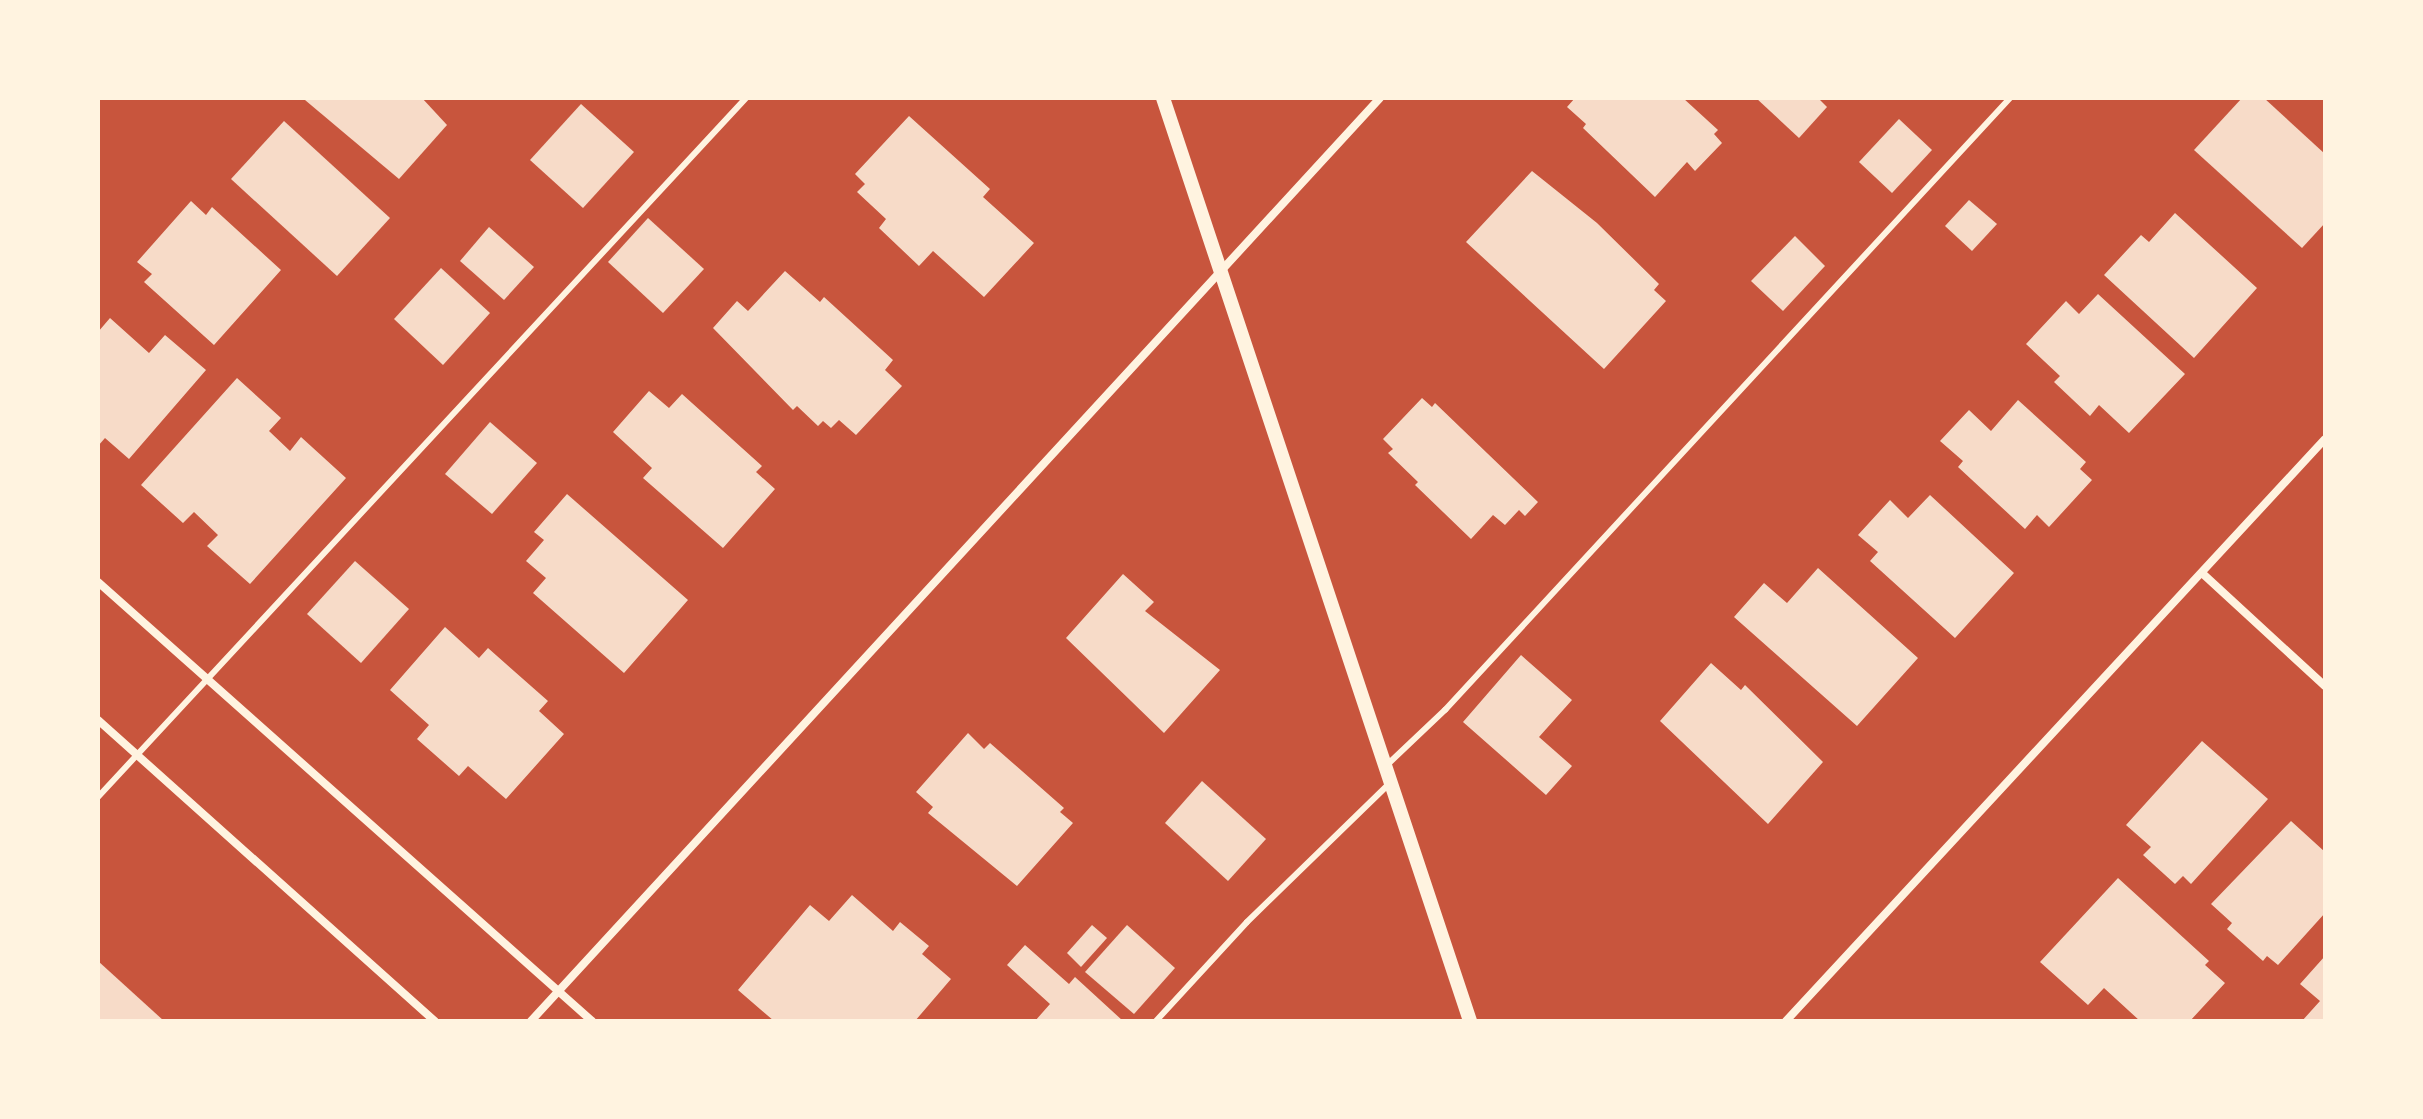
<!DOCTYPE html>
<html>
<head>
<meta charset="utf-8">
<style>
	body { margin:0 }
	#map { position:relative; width:2423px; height:1119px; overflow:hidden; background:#c8553d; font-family:"Alegreya Sans",sans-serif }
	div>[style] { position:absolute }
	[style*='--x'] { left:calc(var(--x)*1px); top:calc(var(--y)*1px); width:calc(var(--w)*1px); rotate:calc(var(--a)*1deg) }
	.building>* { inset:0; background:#f7dbc8 }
	.service>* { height:6px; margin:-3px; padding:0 3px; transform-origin:3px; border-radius:3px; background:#fff3e0 }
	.minor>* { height:8px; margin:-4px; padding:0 4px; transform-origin:4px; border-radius:4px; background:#fff3e0 }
	.tertiary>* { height:14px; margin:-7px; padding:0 7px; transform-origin:7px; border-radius:7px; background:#fff3e0 }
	span { translate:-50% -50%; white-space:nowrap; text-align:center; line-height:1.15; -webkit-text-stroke:6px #fff3e0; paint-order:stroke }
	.frame { position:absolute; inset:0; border:100px solid #fff3e0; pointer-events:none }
</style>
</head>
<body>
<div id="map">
	<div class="building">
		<div style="clip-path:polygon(422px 98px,447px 125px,399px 179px,305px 100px)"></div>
		<div style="clip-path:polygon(1575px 98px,1683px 98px,1718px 130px,1714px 134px,1722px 143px,1695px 171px,1687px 162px,1655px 197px,1583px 128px,1586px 124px,1567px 107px)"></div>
		<div style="clip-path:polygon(1756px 98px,1818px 98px,1827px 107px,1799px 138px)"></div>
		<div style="clip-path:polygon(2242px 98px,2264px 98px,2325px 154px,2325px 223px,2302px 248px,2194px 150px)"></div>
		<div style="clip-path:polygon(581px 104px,634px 152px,583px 208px,530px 160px)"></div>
		<div style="clip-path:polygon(909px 116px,990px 189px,983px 197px,1034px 243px,984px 297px,933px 251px,919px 266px,879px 228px,886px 219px,857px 192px,865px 184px,855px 174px)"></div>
		<div style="clip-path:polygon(1899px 119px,1932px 150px,1892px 193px,1859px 162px)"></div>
		<div style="clip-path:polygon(284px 121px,390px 218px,337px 276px,231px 179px)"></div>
		<div style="clip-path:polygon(1532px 171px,1597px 223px,1659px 284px,1654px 290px,1666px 301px,1604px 369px,1466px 242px)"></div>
		<div style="clip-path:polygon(1969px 200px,1997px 224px,1972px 251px,1945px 226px)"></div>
		<div style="clip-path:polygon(191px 201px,206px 215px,212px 207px,281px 270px,214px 345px,144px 282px,152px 274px,137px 262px)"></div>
		<div style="clip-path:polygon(2175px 213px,2257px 288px,2194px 358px,2104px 275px,2141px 235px,2149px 242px)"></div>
		<div style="clip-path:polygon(648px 218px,704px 269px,663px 313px,608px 262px)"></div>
		<div style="clip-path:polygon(489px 227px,534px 267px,504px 300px,460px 261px)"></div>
		<div style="clip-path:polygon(1795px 236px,1825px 266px,1783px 311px,1751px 281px)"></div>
		<div style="clip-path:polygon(441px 268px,490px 313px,443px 365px,394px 319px)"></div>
		<div style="clip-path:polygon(785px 271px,820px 302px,824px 297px,893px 360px,885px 370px,902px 386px,856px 435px,839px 420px,831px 428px,823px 421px,818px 426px,797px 406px,793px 410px,713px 328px,737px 301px,748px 311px)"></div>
		<div style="clip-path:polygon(2098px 294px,2185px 374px,2129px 433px,2099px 405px,2090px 416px,2054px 382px,2060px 376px,2026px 344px,2066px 301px,2079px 314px)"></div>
		<div style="clip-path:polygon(110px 318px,149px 353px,165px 335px,206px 370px,129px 459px,105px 438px,98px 446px,98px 332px)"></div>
		<div style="clip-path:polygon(237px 378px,281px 418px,269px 431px,290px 451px,301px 437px,346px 478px,250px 584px,207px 546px,218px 535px,194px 512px,183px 523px,141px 485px)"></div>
		<div style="clip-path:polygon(649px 391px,669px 408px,682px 394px,762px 466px,756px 472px,775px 489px,723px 548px,643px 478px,652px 468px,613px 432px)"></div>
		<div style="clip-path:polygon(1422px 398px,1432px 407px,1435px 403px,1538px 502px,1525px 516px,1519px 510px,1505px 525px,1493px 515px,1471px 539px,1415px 485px,1418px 482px,1388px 453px,1393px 449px,1383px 439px)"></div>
		<div style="clip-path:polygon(2018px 400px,2086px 462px,2080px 469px,2092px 480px,2049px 527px,2037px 515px,2025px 529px,1958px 467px,1963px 461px,1940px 441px,1969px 410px,1991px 431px)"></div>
		<div style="clip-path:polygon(490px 422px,537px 463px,492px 514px,445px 474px)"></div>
		<div style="clip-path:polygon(567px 494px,688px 600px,624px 673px,533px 593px,546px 578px,526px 561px,544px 540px,534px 532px)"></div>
		<div style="clip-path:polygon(1930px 495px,2014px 573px,1955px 638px,1870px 561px,1878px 552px,1858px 535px,1890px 500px,1908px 518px)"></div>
		<div style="clip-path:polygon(355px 561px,409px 609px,361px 663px,307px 614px)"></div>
		<div style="clip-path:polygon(1818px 568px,1918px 658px,1857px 726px,1734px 617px,1764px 583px,1787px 603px)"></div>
		<div style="clip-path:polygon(1123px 574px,1154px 602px,1145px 611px,1220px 670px,1164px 733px,1066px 638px)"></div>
		<div style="clip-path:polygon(445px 627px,479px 658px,488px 648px,548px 701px,539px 711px,564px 734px,506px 799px,468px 766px,459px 776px,417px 739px,429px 725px,390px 690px)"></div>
		<div style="clip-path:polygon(1521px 655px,1572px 700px,1539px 737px,1572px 766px,1546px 795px,1463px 722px)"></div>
		<div style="clip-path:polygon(1711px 663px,1741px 690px,1745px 685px,1823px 762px,1768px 824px,1660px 721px)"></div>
		<div style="clip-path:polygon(968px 733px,984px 749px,990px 743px,1064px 808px,1060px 812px,1073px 823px,1017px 886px,928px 813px,933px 807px,916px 792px)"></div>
		<div style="clip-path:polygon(2202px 741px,2268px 799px,2191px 884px,2183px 876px,2175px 884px,2143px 855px,2151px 847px,2126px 825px)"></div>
		<div style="clip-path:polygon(1202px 781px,1266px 839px,1228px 881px,1165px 823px)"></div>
		<div style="clip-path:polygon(2291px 821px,2325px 852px,2325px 913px,2278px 965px,2267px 956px,2263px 961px,2227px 929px,2232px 923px,2211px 904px)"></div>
		<div style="clip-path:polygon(2118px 878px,2209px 961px,2205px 965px,2225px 983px,2190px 1021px,2140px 1021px,2104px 988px,2088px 1005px,2040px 962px)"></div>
		<div style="clip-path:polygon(852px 895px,893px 931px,900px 922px,929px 946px,922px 954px,951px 979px,915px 1021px,774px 1021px,738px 990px,810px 905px,829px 921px)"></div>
		<div style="clip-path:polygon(1092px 925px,1107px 938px,1081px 967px,1067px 953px)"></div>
		<div style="clip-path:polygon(1127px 925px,1175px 968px,1134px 1014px,1085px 972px)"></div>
		<div style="clip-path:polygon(1025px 945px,1069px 984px,1075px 977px,1123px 1021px,1035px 1021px,1050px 1004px,1007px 965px)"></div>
		<div style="clip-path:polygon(2325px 956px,2325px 1021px,2302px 1021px,2320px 1001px,2300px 984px)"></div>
		<div style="clip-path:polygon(98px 961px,164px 1021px,98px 1021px)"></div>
	</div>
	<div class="service">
		<div style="--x:1388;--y:764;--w:79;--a:-43.5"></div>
		<div style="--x:1445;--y:710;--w:833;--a:-47.29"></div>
		<div style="--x:98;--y:797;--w:953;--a:-47.17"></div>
		<div style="--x:1156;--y:1021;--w:134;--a:-47.4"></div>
		<div style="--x:1247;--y:922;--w:199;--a:-44.2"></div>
	</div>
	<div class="minor">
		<div style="--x:2202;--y:573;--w:167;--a:42.6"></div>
		<div style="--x:98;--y:582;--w:661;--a:41.63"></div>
		<div style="--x:98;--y:720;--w:452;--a:41.8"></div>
		<div style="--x:531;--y:1021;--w:1254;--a:-47.39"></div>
		<div style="--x:1786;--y:1021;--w:793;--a:-47.2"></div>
	</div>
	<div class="tertiary">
		<div style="--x:1163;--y:98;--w:973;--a:71.6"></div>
	</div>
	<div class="frame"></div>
</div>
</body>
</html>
